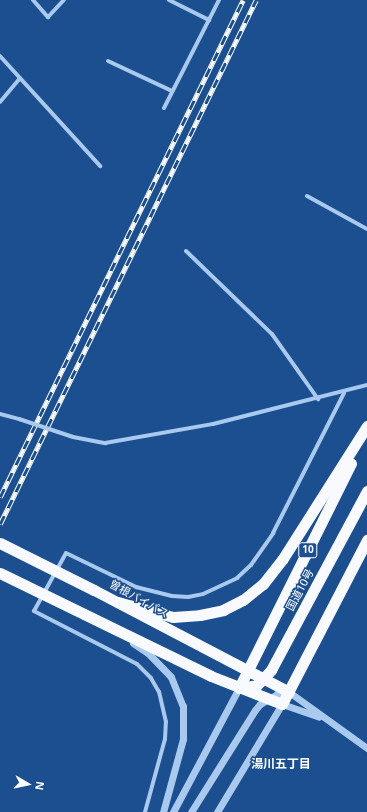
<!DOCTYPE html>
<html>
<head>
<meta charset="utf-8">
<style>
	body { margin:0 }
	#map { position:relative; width:367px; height:812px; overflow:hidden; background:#1b4f8f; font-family:"Noto Sans","Noto Sans JP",sans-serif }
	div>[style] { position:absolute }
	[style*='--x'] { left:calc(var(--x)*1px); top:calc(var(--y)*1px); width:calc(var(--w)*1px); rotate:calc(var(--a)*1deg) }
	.minor>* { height:4px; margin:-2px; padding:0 2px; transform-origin:2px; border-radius:2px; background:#a9c9ee }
	.tertiary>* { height:7px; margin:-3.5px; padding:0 3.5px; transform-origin:3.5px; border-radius:3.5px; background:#a9c9ee }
	.trunk>* { height:11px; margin:-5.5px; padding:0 5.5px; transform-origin:5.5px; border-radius:5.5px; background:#f8faff }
	.rail>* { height:4.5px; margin-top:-2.25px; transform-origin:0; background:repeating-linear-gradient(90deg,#1b4f8f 0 9px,#fff 0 18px); box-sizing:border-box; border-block:1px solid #fff }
	.minor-bridge>* { height:4px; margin:-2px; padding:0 2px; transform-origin:2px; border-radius:2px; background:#a9c9ee }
	.trunk-bridge>* { height:11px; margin:-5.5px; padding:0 5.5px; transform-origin:5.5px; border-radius:5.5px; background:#f8faff }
	span { translate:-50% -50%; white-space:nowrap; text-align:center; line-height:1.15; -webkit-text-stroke:3px #1b4f8f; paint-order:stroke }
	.shield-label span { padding:1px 3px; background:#1b4f8f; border:1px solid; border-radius:3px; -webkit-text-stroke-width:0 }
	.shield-label { font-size:10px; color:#fff; font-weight:700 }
	.street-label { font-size:11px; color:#fff }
	.neighbourhood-label { font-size:12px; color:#fff; font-weight:700 }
	.north { position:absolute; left:8px; top:764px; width:40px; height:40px; -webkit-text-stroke:3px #1b4f8f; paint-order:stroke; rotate:99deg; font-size:11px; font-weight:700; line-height:16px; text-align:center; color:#fff }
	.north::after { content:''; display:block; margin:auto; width:14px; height:18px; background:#fff; clip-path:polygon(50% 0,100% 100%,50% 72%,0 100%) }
</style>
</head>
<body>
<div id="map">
	<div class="minor">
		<div style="--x:33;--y:0;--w:23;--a:49"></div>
		<div style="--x:48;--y:17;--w:23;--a:-47"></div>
		<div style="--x:169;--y:0;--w:45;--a:26.6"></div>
		<div style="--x:0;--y:56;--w:149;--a:47.7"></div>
		<div style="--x:108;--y:61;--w:71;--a:25.1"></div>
		<div style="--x:0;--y:102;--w:30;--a:-50"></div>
		<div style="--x:164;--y:108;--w:121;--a:-63"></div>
		<div style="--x:307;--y:196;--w:68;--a:28.8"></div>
		<div style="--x:186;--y:251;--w:120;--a:44"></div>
		<div style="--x:272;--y:334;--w:80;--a:54.7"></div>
		<div style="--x:0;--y:414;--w:20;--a:15"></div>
		<div style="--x:73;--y:437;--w:33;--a:11"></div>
		<div style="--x:105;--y:443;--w:110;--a:-10"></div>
		<div style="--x:213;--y:424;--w:159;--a:-14.2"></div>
		<div style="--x:145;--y:812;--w:76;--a:-74.7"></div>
		<div style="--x:165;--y:739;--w:17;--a:-87"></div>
		<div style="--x:166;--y:722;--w:31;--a:-103"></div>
		<div style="--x:159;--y:692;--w:16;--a:-120"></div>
		<div style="--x:151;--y:678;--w:20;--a:-135"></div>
		<div style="--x:137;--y:664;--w:116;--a:-152.8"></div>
		<div style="--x:34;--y:611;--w:66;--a:-61.1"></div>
		<div style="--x:66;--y:553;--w:78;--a:25.9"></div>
		<div style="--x:136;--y:587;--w:37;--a:14"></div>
		<div style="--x:172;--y:596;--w:16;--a:4"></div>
		<div style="--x:188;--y:597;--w:15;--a:-11"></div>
		<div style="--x:203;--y:594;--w:38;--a:-25"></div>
		<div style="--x:237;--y:578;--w:19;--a:-43"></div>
		<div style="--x:251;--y:565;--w:39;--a:-55"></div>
		<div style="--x:273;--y:533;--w:157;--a:-63.1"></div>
	</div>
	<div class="tertiary">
		<div style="--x:133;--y:643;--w:18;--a:34"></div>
		<div style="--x:148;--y:653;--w:33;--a:46"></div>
		<div style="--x:171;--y:677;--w:31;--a:68"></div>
		<div style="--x:183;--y:706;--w:33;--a:90"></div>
		<div style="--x:183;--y:739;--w:76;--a:105.3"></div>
		<div style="--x:173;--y:812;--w:140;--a:-62"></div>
		<div style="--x:191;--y:812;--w:120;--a:-57.9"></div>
		<div style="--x:255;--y:710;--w:8;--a:-50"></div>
		<div style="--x:260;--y:704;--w:20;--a:-30"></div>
		<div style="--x:277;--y:694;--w:12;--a:-9"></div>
		<div style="--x:289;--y:692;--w:96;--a:35.7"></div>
		<div style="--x:217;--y:812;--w:126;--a:-59"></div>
		<div style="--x:282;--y:704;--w:39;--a:19"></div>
	</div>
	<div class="trunk">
		<div style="--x:94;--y:590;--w:220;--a:27.6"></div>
		<div style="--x:118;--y:602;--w:57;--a:15.3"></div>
		<div style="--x:173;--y:617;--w:27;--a:-4"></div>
		<div style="--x:200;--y:615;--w:24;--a:-12"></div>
		<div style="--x:223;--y:610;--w:22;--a:-27"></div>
		<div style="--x:243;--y:600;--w:26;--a:-39"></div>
		<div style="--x:263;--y:584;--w:31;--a:-52"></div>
		<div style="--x:282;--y:560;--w:159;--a:-57.6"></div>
		<div style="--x:84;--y:614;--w:141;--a:26"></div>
		<div style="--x:211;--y:676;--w:76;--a:21.5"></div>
		<div style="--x:282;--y:704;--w:185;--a:-62.6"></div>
		<div style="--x:239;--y:688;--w:251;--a:-63.5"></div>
		<div style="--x:240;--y:688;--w:17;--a:-10"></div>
		<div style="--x:257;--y:685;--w:21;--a:-47"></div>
		<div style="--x:271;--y:670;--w:203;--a:-61.8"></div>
	</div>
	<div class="rail">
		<div style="--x:0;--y:497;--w:553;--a:-63.94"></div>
		<div style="--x:0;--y:524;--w:583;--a:-63.96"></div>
	</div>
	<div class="minor-bridge">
		<div style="--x:19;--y:419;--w:57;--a:18.4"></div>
	</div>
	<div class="trunk-bridge">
		<div style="--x:0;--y:543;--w:105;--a:26.6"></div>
		<div style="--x:0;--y:573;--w:93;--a:26"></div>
	</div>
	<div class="shield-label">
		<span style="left:308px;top:550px">10</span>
	</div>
	<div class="street-label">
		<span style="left:300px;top:590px;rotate:-62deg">国道10号</span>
		<span style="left:139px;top:599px;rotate:29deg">曽根バイパス</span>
	</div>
	<div class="neighbourhood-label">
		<span style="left:281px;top:764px">湯川五丁目</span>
	</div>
	<div class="north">N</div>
</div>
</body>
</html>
